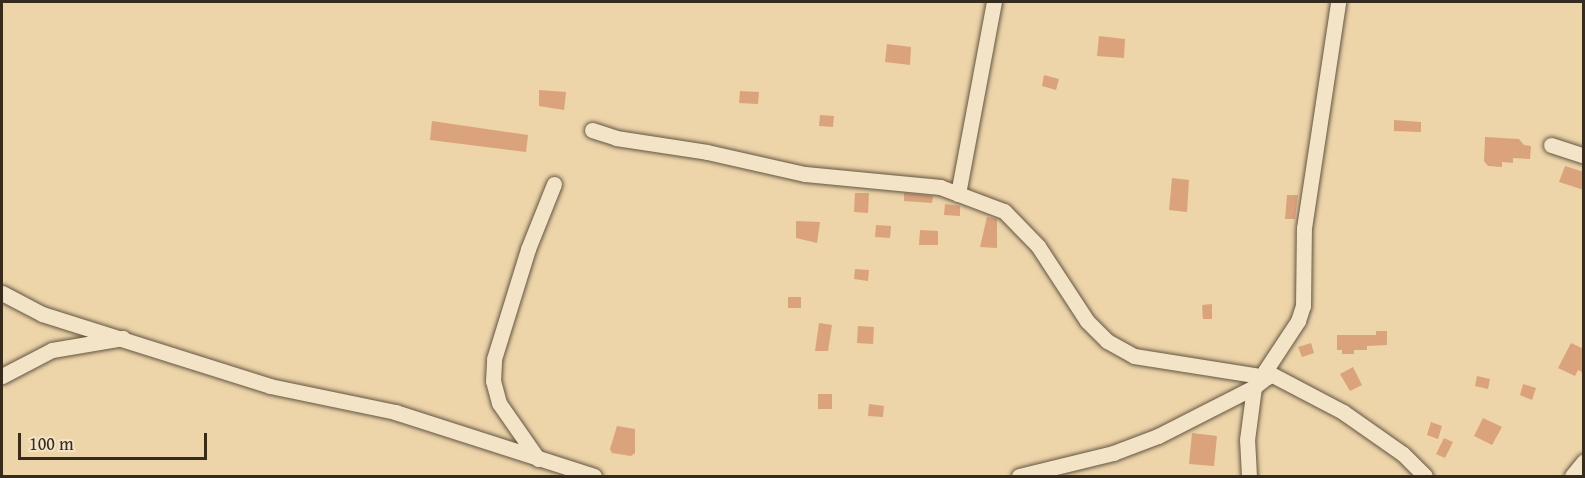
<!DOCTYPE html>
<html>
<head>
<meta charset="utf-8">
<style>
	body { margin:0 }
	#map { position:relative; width:1585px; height:478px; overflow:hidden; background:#edd4a9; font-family:"Gentium Book Plus",serif }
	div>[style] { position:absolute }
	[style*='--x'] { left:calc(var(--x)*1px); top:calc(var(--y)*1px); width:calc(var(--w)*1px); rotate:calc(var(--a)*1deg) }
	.building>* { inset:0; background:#dba37c }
	.roads { filter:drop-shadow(0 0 2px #635542) drop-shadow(0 0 2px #635542) }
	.minor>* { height:15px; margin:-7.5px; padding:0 7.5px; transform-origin:7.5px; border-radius:7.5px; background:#f3e3c7 }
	span { translate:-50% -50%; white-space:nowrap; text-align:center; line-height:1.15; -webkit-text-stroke:6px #f3e3c7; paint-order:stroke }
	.frame { position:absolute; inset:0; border:3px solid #352b1f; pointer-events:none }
	.scale { position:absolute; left:18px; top:433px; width:189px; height:27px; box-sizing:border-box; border:3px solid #352b1f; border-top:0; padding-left:8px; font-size:18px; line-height:21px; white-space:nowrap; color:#352b1f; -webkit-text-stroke:4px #f3e3c7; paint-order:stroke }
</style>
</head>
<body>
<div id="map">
	<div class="building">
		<div style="clip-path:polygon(1099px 36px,1125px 39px,1124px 58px,1097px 56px)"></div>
		<div style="clip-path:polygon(887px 44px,911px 47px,910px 65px,885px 62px)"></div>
		<div style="clip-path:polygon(1044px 75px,1059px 79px,1056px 90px,1042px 86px)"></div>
		<div style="clip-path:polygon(539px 90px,566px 92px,564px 110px,539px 106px)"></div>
		<div style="clip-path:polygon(740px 91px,759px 92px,758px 104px,739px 103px)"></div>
		<div style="clip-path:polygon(820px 115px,834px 116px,833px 127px,819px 126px)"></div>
		<div style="clip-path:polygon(1394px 120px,1421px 122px,1421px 132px,1394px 131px)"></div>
		<div style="clip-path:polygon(432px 121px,528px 135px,526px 152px,430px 140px)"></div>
		<div style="clip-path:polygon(1485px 137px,1519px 139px,1524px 145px,1531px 146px,1530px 159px,1513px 158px,1513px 163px,1502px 162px,1502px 167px,1488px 166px,1484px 161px)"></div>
		<div style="clip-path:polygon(1565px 166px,1584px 172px,1584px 190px,1559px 182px)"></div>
		<div style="clip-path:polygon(1172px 178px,1189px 180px,1187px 212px,1169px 210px)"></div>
		<div style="clip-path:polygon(855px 193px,869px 193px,868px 213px,854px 212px)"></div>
		<div style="clip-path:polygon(904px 193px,933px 196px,932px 203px,904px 201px)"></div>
		<div style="clip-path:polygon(1287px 195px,1298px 195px,1295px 219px,1285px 219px)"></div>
		<div style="clip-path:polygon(945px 204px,960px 206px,960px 216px,944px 215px)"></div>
		<div style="clip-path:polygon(987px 217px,997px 219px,997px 248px,980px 247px)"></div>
		<div style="clip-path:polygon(796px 221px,820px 222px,817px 243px,796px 238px)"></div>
		<div style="clip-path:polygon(876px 225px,891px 226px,890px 238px,875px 237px)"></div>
		<div style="clip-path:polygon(920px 230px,938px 231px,938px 245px,919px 245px)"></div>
		<div style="clip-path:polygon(855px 269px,869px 270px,868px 281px,854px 279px)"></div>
		<div style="clip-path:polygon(788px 297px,801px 297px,801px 308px,788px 308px)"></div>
		<div style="clip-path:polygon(1212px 304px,1212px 319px,1203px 319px,1202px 305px)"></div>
		<div style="clip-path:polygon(819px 323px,832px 325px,828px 351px,815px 351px)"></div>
		<div style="clip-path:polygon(858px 326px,874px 327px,873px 344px,857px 343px)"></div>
		<div style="clip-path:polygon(1376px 331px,1387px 331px,1387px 345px,1367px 346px,1367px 350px,1354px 350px,1354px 354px,1342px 354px,1342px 350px,1337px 350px,1337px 335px,1376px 335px)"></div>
		<div style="clip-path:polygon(1311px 343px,1314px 353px,1302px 357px,1298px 347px)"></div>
		<div style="clip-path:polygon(1571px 343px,1584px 349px,1584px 373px,1578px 370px,1575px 376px,1558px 368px)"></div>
		<div style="clip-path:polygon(1353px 367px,1362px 385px,1350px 391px,1340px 374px)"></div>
		<div style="clip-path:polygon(1477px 376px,1490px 379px,1488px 389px,1475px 386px)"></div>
		<div style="clip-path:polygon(1523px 384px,1536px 388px,1532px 400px,1520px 395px)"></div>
		<div style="clip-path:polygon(818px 394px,832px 394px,832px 409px,818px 409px)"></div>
		<div style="clip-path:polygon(869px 404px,884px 406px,883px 417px,868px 416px)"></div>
		<div style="clip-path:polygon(1483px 418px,1502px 427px,1492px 445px,1474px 436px)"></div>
		<div style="clip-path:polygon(1431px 422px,1442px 426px,1438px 439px,1427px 435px)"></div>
		<div style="clip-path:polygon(617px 426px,635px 429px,635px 453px,631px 456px,612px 453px,610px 449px)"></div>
		<div style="clip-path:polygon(1192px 433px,1217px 436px,1214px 466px,1189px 464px)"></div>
		<div style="clip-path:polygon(1444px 438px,1453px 442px,1445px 458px,1436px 454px)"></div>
	</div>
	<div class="roads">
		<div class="minor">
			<div style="--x:592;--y:130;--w:25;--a:18"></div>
			<div style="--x:616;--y:138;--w:92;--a:8.7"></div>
			<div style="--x:707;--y:152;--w:100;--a:12.7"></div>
			<div style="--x:805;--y:174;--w:136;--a:5.5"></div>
			<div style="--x:940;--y:187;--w:68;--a:20.6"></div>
			<div style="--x:1004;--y:211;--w:49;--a:45.8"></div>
			<div style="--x:1038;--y:246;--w:90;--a:56.8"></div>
			<div style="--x:1087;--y:321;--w:28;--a:45"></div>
			<div style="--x:1107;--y:341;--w:31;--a:29"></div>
			<div style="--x:1134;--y:356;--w:135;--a:9"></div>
			<div style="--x:1551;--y:145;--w:35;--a:18"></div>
			<div style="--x:958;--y:194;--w:195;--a:-79.4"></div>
			<div style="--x:2;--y:293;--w:45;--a:27.7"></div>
			<div style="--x:42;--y:314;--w:239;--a:17.5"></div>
			<div style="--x:270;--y:386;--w:128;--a:11.7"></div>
			<div style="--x:395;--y:412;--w:209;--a:17.8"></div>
			<div style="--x:1265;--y:371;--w:88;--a:27.7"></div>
			<div style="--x:1343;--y:412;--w:73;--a:35"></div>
			<div style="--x:1403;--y:454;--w:31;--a:45"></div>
			<div style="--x:2;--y:376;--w:56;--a:-27.5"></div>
			<div style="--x:52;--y:350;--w:72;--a:-9.6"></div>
			<div style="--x:538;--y:459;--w:68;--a:-124.9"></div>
			<div style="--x:499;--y:403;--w:23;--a:-105"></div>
			<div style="--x:493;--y:381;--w:22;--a:-87"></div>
			<div style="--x:494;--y:359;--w:115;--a:-72.8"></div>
			<div style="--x:528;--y:249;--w:70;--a:-68.2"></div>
			<div style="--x:1019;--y:476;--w:97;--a:-13.7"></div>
			<div style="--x:1113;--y:453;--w:48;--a:-20.7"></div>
			<div style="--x:1158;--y:436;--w:108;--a:-27"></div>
			<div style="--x:1249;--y:476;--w:36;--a:-93"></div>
			<div style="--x:1247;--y:440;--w:53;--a:-82.5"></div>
			<div style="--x:1254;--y:387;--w:16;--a:-38"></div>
			<div style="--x:1267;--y:377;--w:6;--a:-108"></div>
			<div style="--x:1265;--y:371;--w:60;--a:-56.6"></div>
			<div style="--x:1298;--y:321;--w:16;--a:-72"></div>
			<div style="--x:1303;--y:306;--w:78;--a:-89.3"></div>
			<div style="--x:1304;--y:228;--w:229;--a:-81.4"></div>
			<div style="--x:1572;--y:476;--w:19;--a:-51"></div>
		</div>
	</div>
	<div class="frame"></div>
	<div class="scale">100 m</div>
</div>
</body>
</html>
